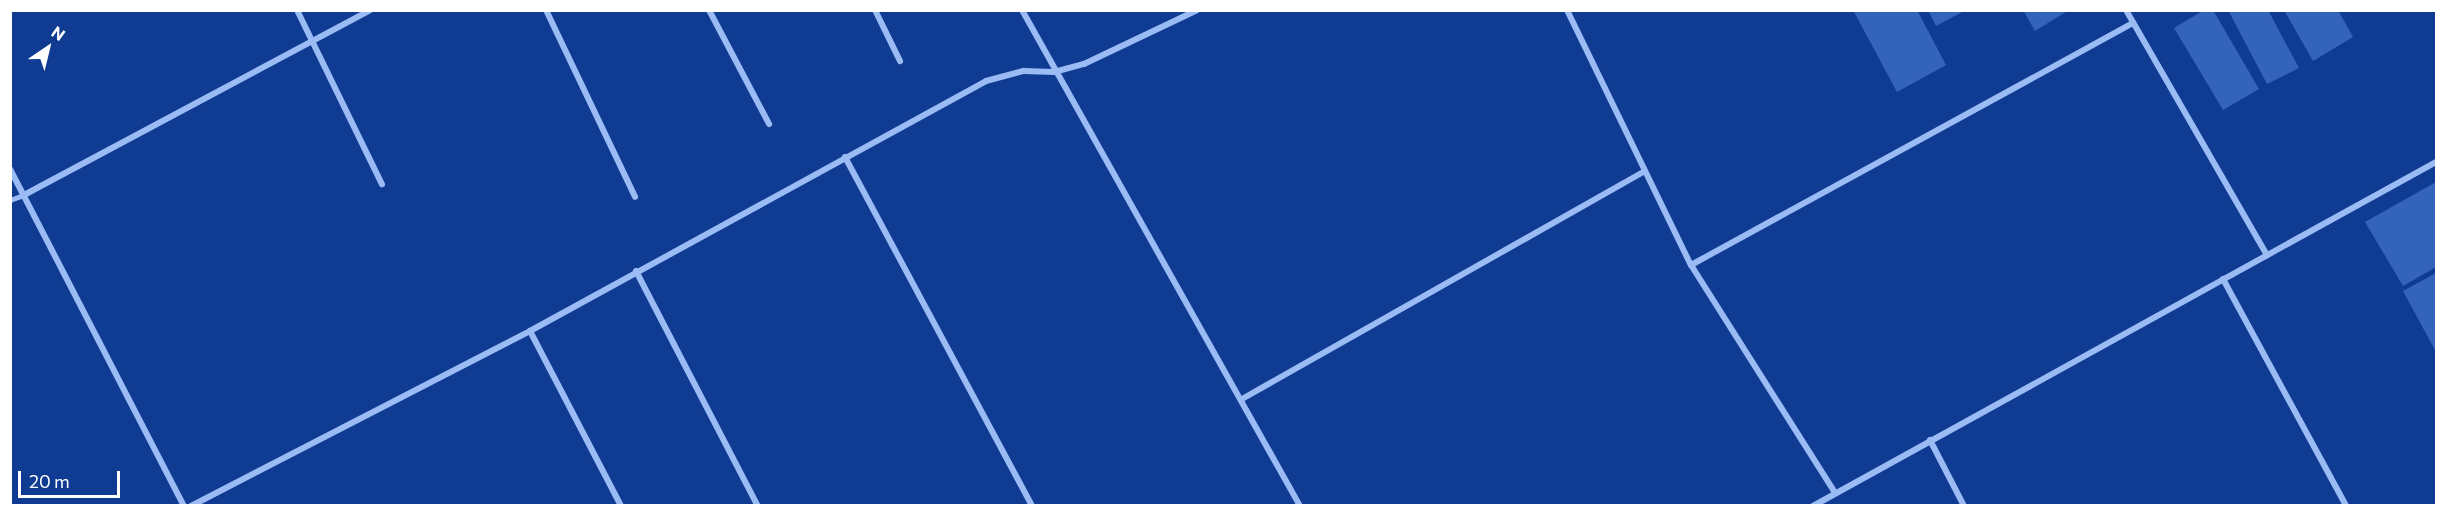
<!DOCTYPE html>
<html>
<head>
<meta charset="utf-8">
<style>
	body { margin:0 }
	#map { position:relative; width:2447px; height:516px; overflow:hidden; background:#0f3c92; font-family:Commissioner,sans-serif }
	div>[style] { position:absolute }
	[style*='--x'] { left:calc(var(--x)*1px); top:calc(var(--y)*1px); width:calc(var(--w)*1px); rotate:calc(var(--a)*1deg) }
	.building>* { inset:0; background:#3363ba }
	.lane>* { height:4.5px; margin:-2.25px; padding:0 2.25px; transform-origin:2.25px; border-radius:2.25px; background:#9bbbf4 }
	.street>* { height:6px; margin:-3px; padding:0 3px; transform-origin:3px; border-radius:3px; background:#9bbbf4 }
	span { translate:-50% -50%; white-space:nowrap; text-align:center; line-height:1.15; -webkit-text-stroke:6px #0f3c92; paint-order:stroke }
	.frame { position:absolute; inset:0; border:12px solid #fff; pointer-events:none }
	.north { position:absolute; left:18px; top:18px; width:60px; height:60px; -webkit-text-stroke:4px #0f3c92; paint-order:stroke; rotate:35deg; font-size:16px; font-weight:700; line-height:24px; text-align:center; color:#fff }
	.north::after { content:''; display:block; margin:auto; width:21px; height:27px; background:#fff; clip-path:polygon(50% 0,100% 100%,50% 72%,0 100%) }
	.scale { position:absolute; left:18px; top:471px; width:102px; height:27px; box-sizing:border-box; border:3px solid #fff; border-top:0; padding-left:8px; font-size:18px; line-height:21px; white-space:nowrap; color:#fff; -webkit-text-stroke:4px #0f3c92; paint-order:stroke }
</style>
</head>
<body>
<div id="map">
	<div class="building">
		<div style="clip-path:polygon(1853px 10px,1917px 10px,1946px 65px,1897px 92px)"></div>
		<div style="clip-path:polygon(1928px 10px,1966px 10px,1936px 26px)"></div>
		<div style="clip-path:polygon(2023px 10px,2069px 10px,2035px 31px)"></div>
		<div style="clip-path:polygon(2204px 10px,2213px 10px,2259px 89px,2223px 110px,2174px 28px)"></div>
		<div style="clip-path:polygon(2228px 10px,2268px 10px,2299px 68px,2267px 84px)"></div>
		<div style="clip-path:polygon(2284px 10px,2338px 10px,2353px 37px,2313px 61px)"></div>
		<div style="clip-path:polygon(2436px 182px,2436px 267px,2403px 286px,2365px 222px)"></div>
		<div style="clip-path:polygon(2436px 273px,2436px 352px,2403px 291px)"></div>
	</div>
	<div class="lane">
		<div style="--x:10;--y:200;--w:15;--a:-20"></div>
	</div>
	<div class="street">
		<div style="--x:297;--y:10;--w:194;--a:64"></div>
		<div style="--x:546;--y:10;--w:207;--a:64.5"></div>
		<div style="--x:709;--y:10;--w:129;--a:62.2"></div>
		<div style="--x:875;--y:10;--w:57;--a:63.9"></div>
		<div style="--x:1022;--y:10;--w:569;--a:60.73"></div>
		<div style="--x:1567;--y:10;--w:284;--a:64.1"></div>
		<div style="--x:1691;--y:265;--w:270;--a:57.7"></div>
		<div style="--x:2126;--y:10;--w:283;--a:60.1"></div>
		<div style="--x:845;--y:157;--w:396;--a:61.8"></div>
		<div style="--x:10;--y:169;--w:379;--a:62.7"></div>
		<div style="--x:24;--y:195;--w:392;--a:-28.1"></div>
		<div style="--x:1691;--y:265;--w:504;--a:-28.7"></div>
		<div style="--x:636;--y:271;--w:265;--a:62.6"></div>
		<div style="--x:2223;--y:279;--w:258;--a:61.5"></div>
		<div style="--x:530;--y:331;--w:197;--a:62.5"></div>
		<div style="--x:1242;--y:399;--w:463;--a:-29.5"></div>
		<div style="--x:1930;--y:440;--w:74;--a:62.7"></div>
		<div style="--x:191;--y:506;--w:382;--a:-27.3"></div>
		<div style="--x:530;--y:331;--w:520;--a:-28.73"></div>
		<div style="--x:986;--y:81;--w:39;--a:-15"></div>
		<div style="--x:1024;--y:71;--w:30;--a:2"></div>
		<div style="--x:1054;--y:72;--w:31;--a:-15"></div>
		<div style="--x:1084;--y:64;--w:125;--a:-25.5"></div>
		<div style="--x:1813;--y:506;--w:712;--a:-28.91"></div>
	</div>
	<div class="frame"></div>
	<div class="north">N</div>
	<div class="scale">20 m</div>
</div>
</body>
</html>
